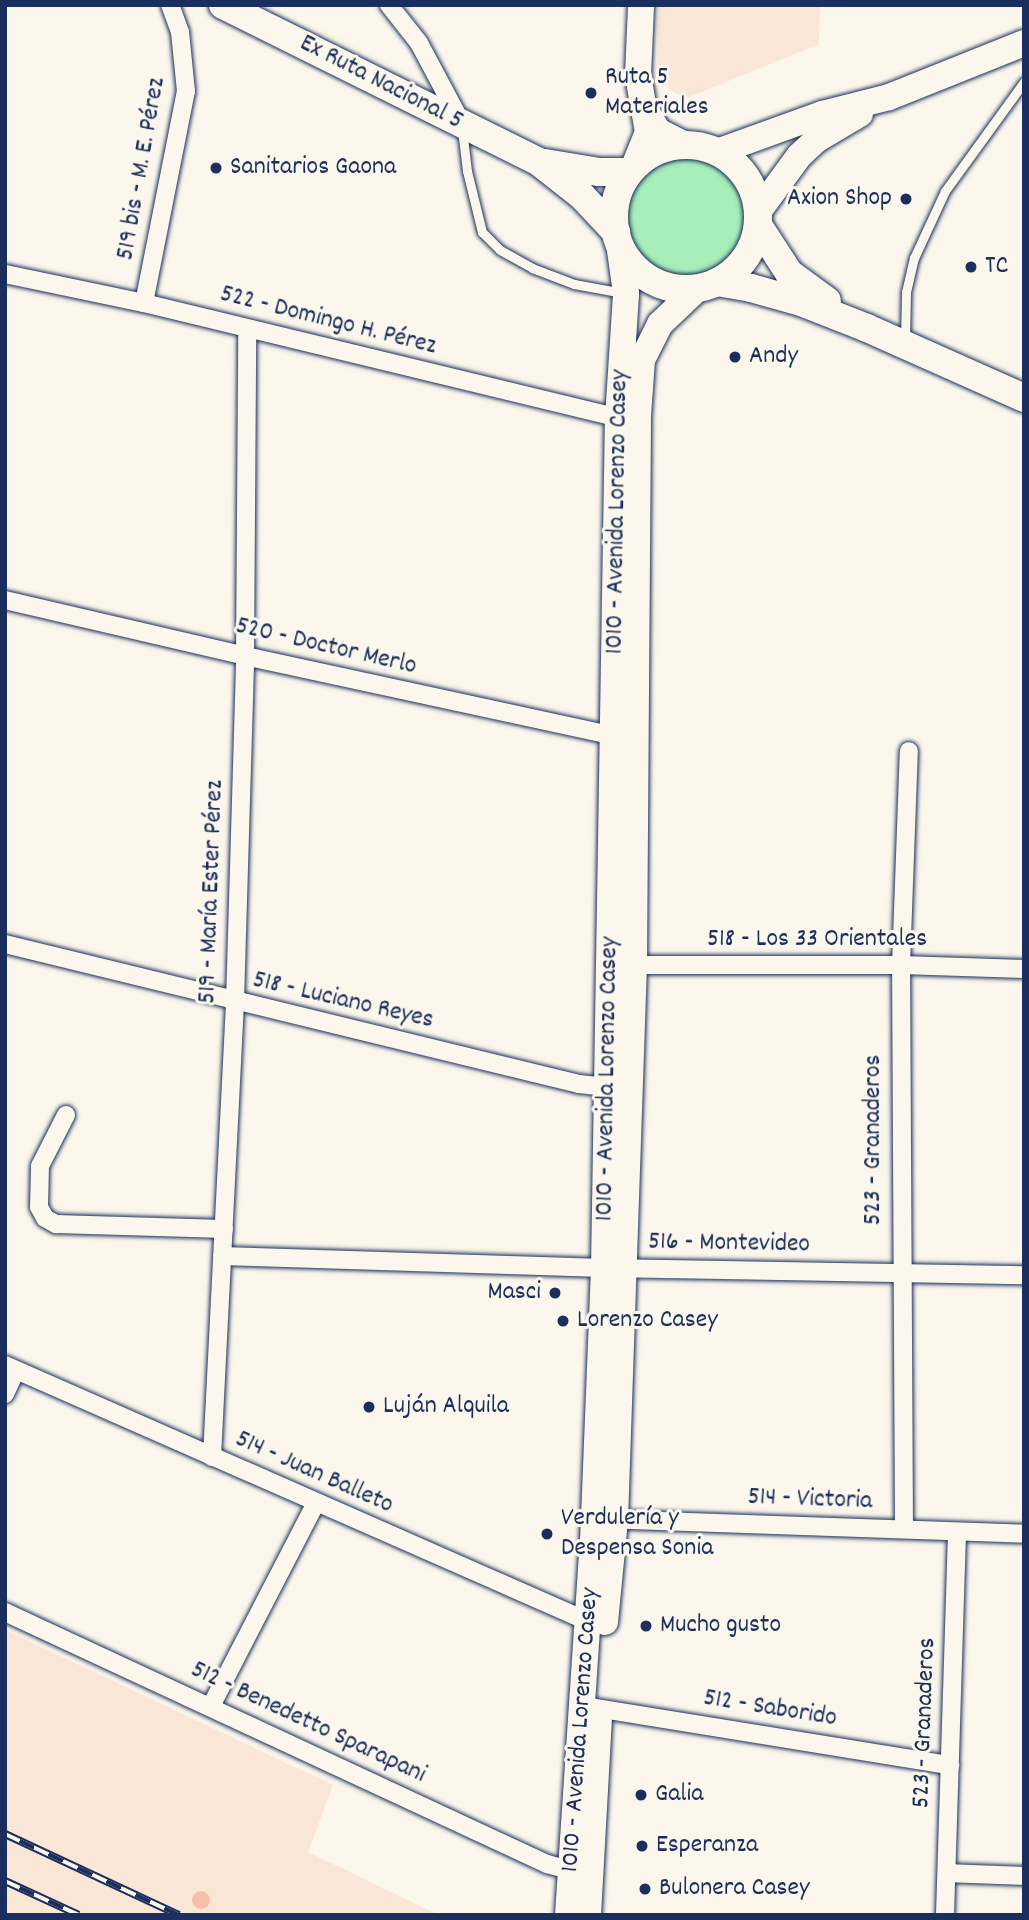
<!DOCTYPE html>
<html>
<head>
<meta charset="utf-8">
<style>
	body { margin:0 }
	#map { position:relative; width:1029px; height:1920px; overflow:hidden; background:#fbf7ec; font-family:Dekko,sans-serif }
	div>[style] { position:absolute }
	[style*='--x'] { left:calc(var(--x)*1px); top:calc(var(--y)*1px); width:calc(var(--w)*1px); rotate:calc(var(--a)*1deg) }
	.built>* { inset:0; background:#f9e6d7 }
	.green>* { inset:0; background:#a7eeba }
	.round { border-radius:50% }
	.building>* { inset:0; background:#f5c0a7 }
	.roads { filter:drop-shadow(0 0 2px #1b2f5e) drop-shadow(0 0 2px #1b2f5e) }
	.lane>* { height:9px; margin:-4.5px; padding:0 4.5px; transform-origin:4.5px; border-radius:4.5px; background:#fbf7ec }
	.street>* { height:18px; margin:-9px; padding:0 9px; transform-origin:9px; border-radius:9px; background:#fbf7ec }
	.secondary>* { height:26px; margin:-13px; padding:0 13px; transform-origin:13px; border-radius:13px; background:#fbf7ec }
	.primary>* { height:28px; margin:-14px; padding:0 14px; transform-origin:14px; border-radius:14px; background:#fbf7ec }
	.primary>.ring { margin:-14px; padding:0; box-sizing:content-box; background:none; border:28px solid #fbf7ec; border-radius:50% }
	.rail>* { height:8px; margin-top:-4px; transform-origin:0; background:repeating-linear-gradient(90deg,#fbf7ec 0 16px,#1b2f5e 0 32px); box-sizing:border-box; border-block:2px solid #1b2f5e }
	.dots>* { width:19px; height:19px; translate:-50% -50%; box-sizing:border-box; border:4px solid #fbf7ec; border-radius:50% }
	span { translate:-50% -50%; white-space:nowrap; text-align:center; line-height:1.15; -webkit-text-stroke:6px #fbf7ec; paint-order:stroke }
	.poi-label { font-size:26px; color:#1b2f5e }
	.left { translate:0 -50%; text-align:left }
	.right { translate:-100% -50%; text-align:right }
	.street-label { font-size:26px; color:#1b2f5e }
	.frame { position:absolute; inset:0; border:7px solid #1b2f5e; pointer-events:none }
</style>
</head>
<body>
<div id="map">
	<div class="built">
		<div style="clip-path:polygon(657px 5px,820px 5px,819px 44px,684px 99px,658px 80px)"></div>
		<div style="clip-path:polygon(5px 1630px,333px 1785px,308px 1852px,439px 1915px,5px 1915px)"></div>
	</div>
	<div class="green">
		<div class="round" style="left:622px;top:151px;width:130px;height:130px"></div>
	</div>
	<div class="building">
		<div class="round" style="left:192px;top:1891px;width:18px;height:18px"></div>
	</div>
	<div class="roads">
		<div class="lane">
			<div style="--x:462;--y:129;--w:42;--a:83.2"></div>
			<div style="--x:467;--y:171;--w:63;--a:76.2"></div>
			<div style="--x:482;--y:232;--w:25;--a:45"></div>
			<div style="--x:500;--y:250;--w:37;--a:29"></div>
			<div style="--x:532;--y:268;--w:45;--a:20.9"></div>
			<div style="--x:574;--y:284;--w:50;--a:10.4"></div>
			<div style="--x:905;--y:340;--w:48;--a:-88.8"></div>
			<div style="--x:906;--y:292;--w:35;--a:-77"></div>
			<div style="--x:914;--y:258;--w:74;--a:-65.2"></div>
			<div style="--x:945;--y:191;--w:135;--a:-54.1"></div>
		</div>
		<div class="street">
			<div style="--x:389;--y:5;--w:48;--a:51.7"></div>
			<div style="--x:419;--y:43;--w:92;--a:62"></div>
			<div style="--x:5;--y:274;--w:142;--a:11.8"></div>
			<div style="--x:144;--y:303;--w:488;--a:13.6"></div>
			<div style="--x:618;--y:418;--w:11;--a:-5"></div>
			<div style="--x:144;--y:303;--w:216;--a:-78.8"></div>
			<div style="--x:186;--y:91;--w:59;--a:-95.8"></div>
			<div style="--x:180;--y:32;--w:29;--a:-110"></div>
			<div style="--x:5;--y:600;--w:246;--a:13.1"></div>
			<div style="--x:245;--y:656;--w:387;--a:12.2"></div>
			<div style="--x:5;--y:944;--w:591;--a:13.71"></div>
			<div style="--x:579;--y:1084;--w:36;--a:6"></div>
			<div style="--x:625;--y:965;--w:276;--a:0"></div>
			<div style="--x:901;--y:965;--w:123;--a:1.9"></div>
			<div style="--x:66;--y:1115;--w:57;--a:117"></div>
			<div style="--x:40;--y:1166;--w:41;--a:91.4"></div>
			<div style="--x:39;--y:1207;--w:13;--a:61"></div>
			<div style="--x:45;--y:1218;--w:13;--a:29"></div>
			<div style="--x:56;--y:1224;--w:168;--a:1.7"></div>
			<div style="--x:222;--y:1256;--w:382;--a:1.8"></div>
			<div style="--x:604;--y:1268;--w:420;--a:1"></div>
			<div style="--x:5;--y:1365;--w:636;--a:23.74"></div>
			<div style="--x:587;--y:1621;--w:9;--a:0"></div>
			<div style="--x:5;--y:1394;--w:26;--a:-65"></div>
			<div style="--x:212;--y:1457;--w:456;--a:-87.1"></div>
			<div style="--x:235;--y:1002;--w:346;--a:-88.3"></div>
			<div style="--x:245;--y:656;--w:327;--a:-89.6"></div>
			<div style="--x:604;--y:1519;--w:420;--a:2"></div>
			<div style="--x:904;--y:1529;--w:564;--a:-90.3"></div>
			<div style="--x:901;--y:965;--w:214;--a:-87.9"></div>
			<div style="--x:5;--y:1612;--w:598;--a:24.94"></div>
			<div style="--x:547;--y:1864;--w:35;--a:15"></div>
			<div style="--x:211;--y:1706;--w:229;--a:-62.7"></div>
			<div style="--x:584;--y:1706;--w:371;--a:9.2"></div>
			<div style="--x:947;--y:1873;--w:77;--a:2.2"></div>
			<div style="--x:945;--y:1915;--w:382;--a:-88.2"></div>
		</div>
		<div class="secondary">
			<div style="--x:646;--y:111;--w:23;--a:59"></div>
			<div style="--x:658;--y:131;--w:31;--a:27"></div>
			<div style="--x:717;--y:152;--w:112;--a:-19.9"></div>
			<div style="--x:822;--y:114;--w:69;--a:-14.2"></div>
			<div style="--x:889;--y:97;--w:145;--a:-21.8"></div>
			<div style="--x:635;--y:164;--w:35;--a:-68"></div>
			<div style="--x:648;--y:132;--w:58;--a:-100"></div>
			<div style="--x:638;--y:75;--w:70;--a:-87.5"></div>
			<div style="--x:758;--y:212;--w:69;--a:-53.8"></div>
			<div style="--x:799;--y:156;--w:23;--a:-43"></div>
			<div style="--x:816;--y:140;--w:51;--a:-30.6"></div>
			<div style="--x:605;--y:1622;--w:102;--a:-84.4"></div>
			<div style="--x:615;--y:1520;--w:555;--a:-88.04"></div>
			<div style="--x:634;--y:965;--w:549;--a:-89.58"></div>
			<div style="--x:638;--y:416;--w:56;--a:-85.9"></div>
			<div style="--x:642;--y:360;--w:40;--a:-63.4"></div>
			<div style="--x:660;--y:324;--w:52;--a:-43.5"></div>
			<div style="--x:568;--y:1915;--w:374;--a:-86.2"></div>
			<div style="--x:593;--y:1542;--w:274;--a:-87.7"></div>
			<div style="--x:604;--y:1268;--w:850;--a:-89.06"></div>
			<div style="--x:618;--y:418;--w:125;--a:-86.3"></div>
			<div style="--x:626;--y:293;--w:50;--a:-98"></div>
			<div style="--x:588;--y:1915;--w:195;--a:-86.8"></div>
		</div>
		<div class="primary">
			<div style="--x:223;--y:5;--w:353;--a:26.4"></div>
			<div style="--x:539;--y:162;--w:55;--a:38.3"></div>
			<div style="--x:582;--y:196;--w:50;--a:46.6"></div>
			<div class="ring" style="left:614px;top:145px;width:116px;height:116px"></div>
			<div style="--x:545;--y:163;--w:55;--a:9.5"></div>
			<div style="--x:599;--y:172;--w:30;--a:0"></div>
			<div style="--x:758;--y:225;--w:57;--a:57.1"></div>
			<div style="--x:789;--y:273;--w:47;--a:36.4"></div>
			<div style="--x:717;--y:282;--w:35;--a:10"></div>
			<div style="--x:751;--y:288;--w:52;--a:15.6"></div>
			<div style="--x:801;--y:302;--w:71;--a:21.5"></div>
			<div style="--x:867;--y:328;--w:172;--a:24"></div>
		</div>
	</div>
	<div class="rail">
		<div style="--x:5;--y:1834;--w:192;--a:25"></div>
		<div style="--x:5;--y:1881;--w:81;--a:24.7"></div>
	</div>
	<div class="dots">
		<div style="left:591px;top:93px;background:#1b2f5e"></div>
		<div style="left:216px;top:168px;background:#1b2f5e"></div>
		<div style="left:906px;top:199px;background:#1b2f5e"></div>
		<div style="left:971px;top:267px;background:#1b2f5e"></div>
		<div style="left:735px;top:357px;background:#1b2f5e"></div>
		<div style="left:555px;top:1293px;background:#1b2f5e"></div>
		<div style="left:563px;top:1321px;background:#1b2f5e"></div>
		<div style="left:369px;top:1407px;background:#1b2f5e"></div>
		<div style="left:547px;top:1534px;background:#1b2f5e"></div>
		<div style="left:646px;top:1626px;background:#1b2f5e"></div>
		<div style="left:641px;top:1795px;background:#1b2f5e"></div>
		<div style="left:642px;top:1846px;background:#1b2f5e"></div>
		<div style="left:645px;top:1889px;background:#1b2f5e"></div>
	</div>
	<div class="poi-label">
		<span class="left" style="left:605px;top:93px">Ruta 5<br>Materiales</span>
		<span class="left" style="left:230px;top:168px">Sanitarios Gaona</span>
		<span class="right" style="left:892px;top:199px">Axion Shop</span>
		<span class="left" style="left:985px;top:267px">TC</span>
		<span class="left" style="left:749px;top:357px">Andy</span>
		<span class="right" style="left:541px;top:1293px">Masci</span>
		<span class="left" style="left:577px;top:1321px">Lorenzo Casey</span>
		<span class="left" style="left:383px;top:1407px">Luján Alquila</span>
		<span class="left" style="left:561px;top:1534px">Verdulería y<br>Despensa Sonia</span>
		<span class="left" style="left:660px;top:1626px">Mucho gusto</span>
		<span class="left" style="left:655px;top:1795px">Galia</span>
		<span class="left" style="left:656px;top:1846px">Esperanza</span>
		<span class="left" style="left:659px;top:1889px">Bulonera Casey</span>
	</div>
	<div class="street-label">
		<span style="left:381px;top:83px;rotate:27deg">Ex Ruta Nacional 5</span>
		<span style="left:142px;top:169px;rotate:-80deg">519 bis - M. E. Pérez</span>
		<span style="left:328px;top:321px;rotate:14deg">522 - Domingo H. Pérez</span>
		<span style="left:618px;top:512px;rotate:-89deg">1010 - Avenida Lorenzo Casey</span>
		<span style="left:326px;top:647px;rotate:13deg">520 - Doctor Merlo</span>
		<span style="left:212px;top:892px;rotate:-88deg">519 - María Ester Pérez</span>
		<span style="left:817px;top:940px">518 - Los 33 Orientales</span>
		<span style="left:343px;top:1001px;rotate:13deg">518 - Luciano Reyes</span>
		<span style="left:608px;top:1079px;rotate:-89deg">1010 - Avenida Lorenzo Casey</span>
		<span style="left:874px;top:1140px;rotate:-90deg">523 - Granaderos</span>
		<span style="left:729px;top:1244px;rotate:1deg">516 - Montevideo</span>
		<span style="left:314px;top:1473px;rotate:24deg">514 - Juan Balleto</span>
		<span style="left:810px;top:1500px;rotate:2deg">514 - Victoria</span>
		<span style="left:770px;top:1709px;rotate:9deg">512 - Saborido</span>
		<span style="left:308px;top:1723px;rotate:25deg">512 - Benedetto Sparapani</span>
		<span style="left:925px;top:1723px;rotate:-88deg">523 - Granaderos</span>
		<span style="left:581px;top:1730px;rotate:-86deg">1010 - Avenida Lorenzo Casey</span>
	</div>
	<div class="frame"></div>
</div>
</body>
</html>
